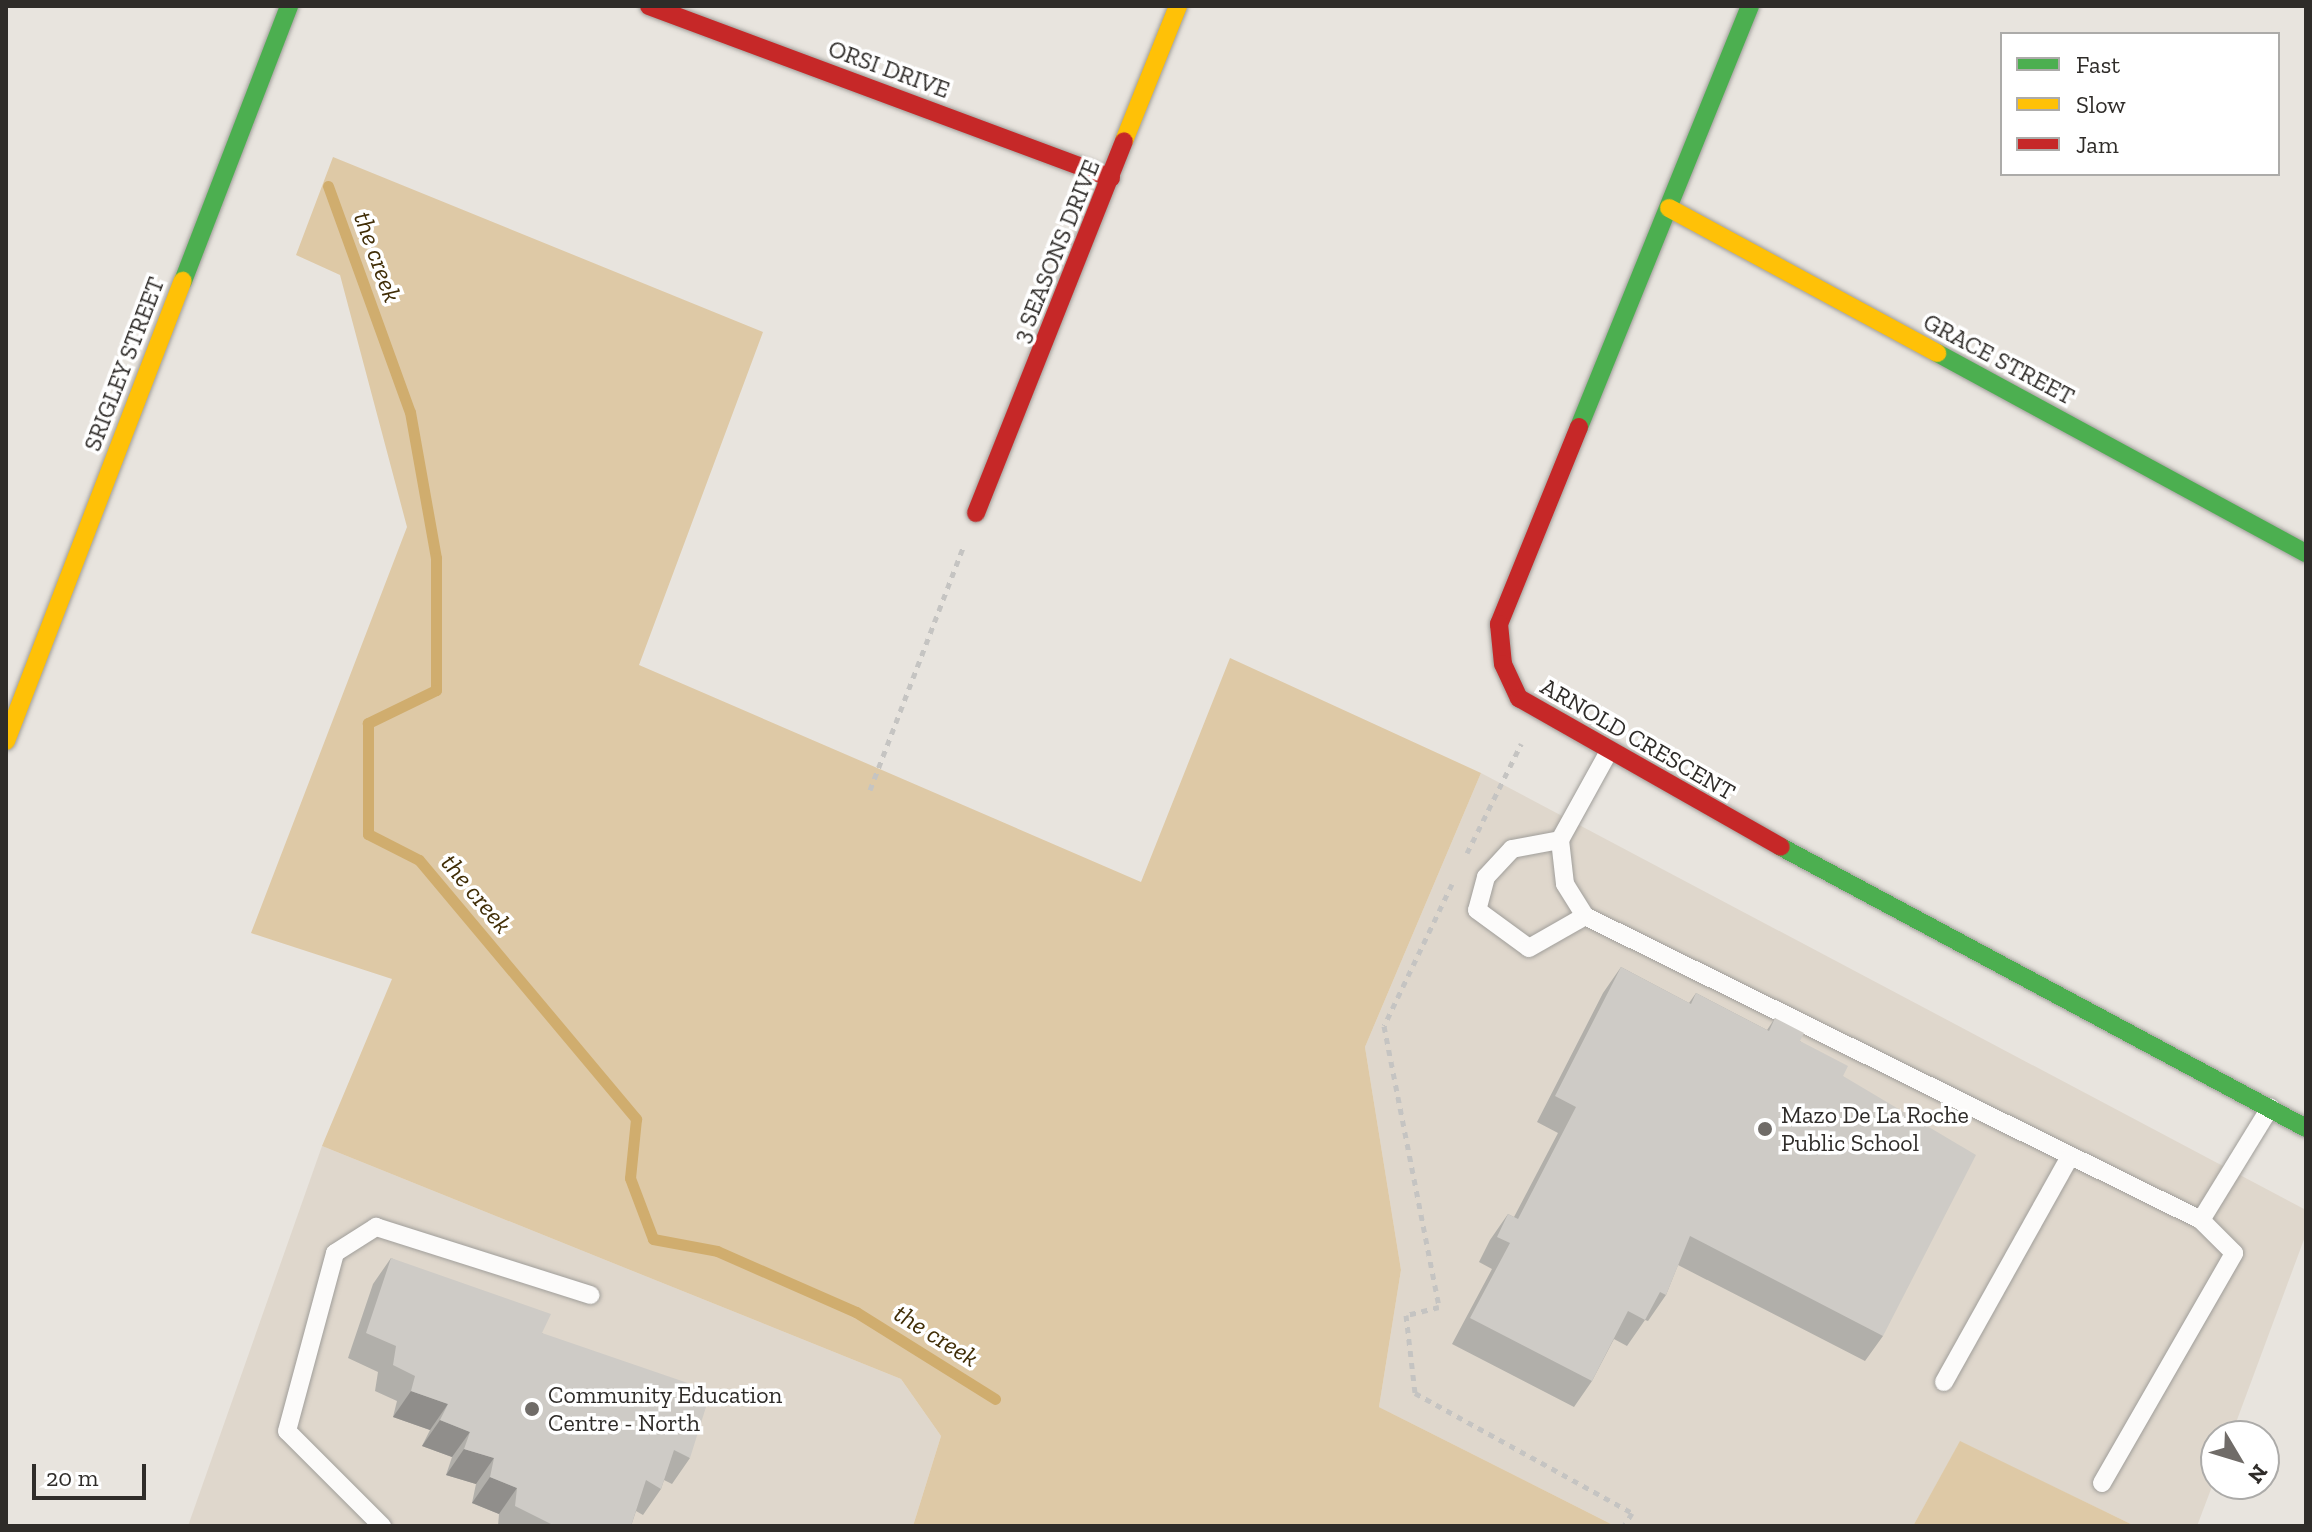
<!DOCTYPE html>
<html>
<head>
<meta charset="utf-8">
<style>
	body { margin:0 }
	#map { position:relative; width:2312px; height:1532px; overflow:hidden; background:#e8e4de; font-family:"Zilla Slab",serif }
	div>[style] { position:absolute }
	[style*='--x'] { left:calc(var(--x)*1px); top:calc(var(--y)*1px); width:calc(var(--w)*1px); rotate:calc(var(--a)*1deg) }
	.built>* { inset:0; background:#dfd7cc }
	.green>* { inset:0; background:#dec9a6 }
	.stream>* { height:11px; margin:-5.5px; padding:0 5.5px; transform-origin:5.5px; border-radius:5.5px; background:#d0ad6e }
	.path>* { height:5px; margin-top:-2.5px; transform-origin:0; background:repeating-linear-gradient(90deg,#c5c4c2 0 6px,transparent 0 12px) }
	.roads { filter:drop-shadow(0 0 2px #a09e9a) drop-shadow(0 0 2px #a09e9a) }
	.lane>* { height:18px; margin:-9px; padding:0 9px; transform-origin:9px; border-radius:9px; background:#fcfbfa }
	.fast>* { height:18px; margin:-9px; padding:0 9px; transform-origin:9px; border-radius:9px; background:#4caf50 }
	.slow>* { height:18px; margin:-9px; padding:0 9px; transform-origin:9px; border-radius:9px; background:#ffc107 }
	.jam>* { height:18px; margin:-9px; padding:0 9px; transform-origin:9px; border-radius:9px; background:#c62828 }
	.wall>* { inset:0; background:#b1afaa }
	.shaded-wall>* { inset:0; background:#908e8b }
	.building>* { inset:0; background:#cecbc6 }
	.dots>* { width:22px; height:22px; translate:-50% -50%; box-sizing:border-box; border:4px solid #fff; border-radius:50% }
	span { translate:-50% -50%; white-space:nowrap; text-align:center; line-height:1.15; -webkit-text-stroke:7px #fff; paint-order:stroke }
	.street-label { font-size:24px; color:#2f2c29 }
	.poi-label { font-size:24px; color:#2f2c29 }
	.left { translate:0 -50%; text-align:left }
	.water-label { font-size:26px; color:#402d06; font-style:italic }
	.frame { position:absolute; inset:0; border:8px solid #2f2c29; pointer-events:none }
	.legend { position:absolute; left:2000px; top:32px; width:280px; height:144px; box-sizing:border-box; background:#fff; border:2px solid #acaba9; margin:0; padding:10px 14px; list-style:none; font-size:24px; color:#2f2c29 }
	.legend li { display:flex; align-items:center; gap:16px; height:40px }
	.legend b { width:40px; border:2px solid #acaba9 }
	.north { position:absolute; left:2200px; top:1420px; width:80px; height:80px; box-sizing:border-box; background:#fff; border:2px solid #acaba9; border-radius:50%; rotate:128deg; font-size:22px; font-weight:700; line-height:32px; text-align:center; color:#2f2c29 }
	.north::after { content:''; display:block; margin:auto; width:28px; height:36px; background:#706c68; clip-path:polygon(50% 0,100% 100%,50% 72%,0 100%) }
	.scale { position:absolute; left:32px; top:1464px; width:114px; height:36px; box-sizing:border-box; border:4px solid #2f2c29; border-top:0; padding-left:10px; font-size:24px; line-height:28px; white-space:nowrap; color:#2f2c29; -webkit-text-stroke:6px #fff; paint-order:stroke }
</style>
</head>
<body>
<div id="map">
	<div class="built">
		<div style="clip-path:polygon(1481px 773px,2306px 1210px,2306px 1234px,2231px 1436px,2216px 1436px,2216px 1476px,2197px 1526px,2135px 1526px,1960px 1442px,1913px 1526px,1615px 1526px,1379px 1407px,1401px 1270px,1365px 1047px)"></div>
		<div style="clip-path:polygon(322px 1146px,901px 1379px,941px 1436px,913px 1526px,188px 1526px)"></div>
	</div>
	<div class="green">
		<div style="clip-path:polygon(333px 157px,763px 332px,639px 665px,1141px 882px,1230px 658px,1481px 773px,1365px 1047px,1401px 1270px,1379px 1407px,1615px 1526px,913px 1526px,941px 1436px,901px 1379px,322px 1146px,392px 979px,251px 933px,407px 527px,340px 275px,296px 255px)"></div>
		<div style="clip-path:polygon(1960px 1441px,2135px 1526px,1913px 1526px)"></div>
	</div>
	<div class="stream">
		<div style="--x:328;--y:186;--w:240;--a:70.1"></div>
		<div style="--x:410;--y:412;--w:148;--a:79.9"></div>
		<div style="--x:436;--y:558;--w:132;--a:90"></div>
		<div style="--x:436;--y:690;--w:76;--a:154.1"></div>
		<div style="--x:368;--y:723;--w:111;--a:90"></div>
		<div style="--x:368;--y:834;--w:57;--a:27"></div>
		<div style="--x:419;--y:860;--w:338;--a:50"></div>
		<div style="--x:636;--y:1119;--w:59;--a:95.8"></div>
		<div style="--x:630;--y:1178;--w:65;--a:69.3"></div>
		<div style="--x:653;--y:1239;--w:65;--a:10.6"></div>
		<div style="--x:717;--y:1251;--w:152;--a:23.7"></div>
		<div style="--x:856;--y:1312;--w:164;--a:32"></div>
	</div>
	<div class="path">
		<div style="--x:870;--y:790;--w:259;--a:-69"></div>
		<div style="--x:1467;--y:853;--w:122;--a:-63.6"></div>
		<div style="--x:1452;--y:884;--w:157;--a:115.6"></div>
		<div style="--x:1384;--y:1026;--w:286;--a:78.9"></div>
		<div style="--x:1439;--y:1307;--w:34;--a:166"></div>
		<div style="--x:1406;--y:1315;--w:79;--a:83.4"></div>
		<div style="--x:1415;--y:1393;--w:248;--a:28.9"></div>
		<div style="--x:1632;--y:1513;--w:15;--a:122"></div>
	</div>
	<div class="roads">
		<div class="lane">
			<div style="--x:1608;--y:753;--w:99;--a:118.9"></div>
			<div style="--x:1560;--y:840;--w:44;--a:83.5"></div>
			<div style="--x:1565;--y:884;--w:38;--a:58"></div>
			<div style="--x:1585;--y:916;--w:687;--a:26.27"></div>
			<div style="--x:2201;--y:1220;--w:132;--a:-58.4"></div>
			<div style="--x:1560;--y:840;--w:49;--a:169.4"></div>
			<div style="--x:1512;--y:849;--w:38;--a:133"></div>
			<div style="--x:1486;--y:877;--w:34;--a:105"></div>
			<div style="--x:1477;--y:910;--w:64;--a:36.2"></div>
			<div style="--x:1529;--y:948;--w:64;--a:-29.7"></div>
			<div style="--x:1944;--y:1382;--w:258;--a:-60.8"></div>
			<div style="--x:2102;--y:1483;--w:265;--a:-60.1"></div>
			<div style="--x:2234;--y:1253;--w:47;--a:-135"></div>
			<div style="--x:382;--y:1526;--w:134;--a:-135"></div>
			<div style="--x:287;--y:1431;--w:184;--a:-74.9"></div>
			<div style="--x:335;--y:1253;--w:49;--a:-32.4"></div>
			<div style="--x:376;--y:1227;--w:225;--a:17.6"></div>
		</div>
		<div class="fast">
			<div style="--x:183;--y:281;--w:295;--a:-68.9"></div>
			<div style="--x:1937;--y:353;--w:420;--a:28.5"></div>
			<div style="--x:1579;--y:427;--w:454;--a:-67.9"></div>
			<div style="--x:1781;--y:847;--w:595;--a:28.16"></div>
		</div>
		<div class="slow">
			<div style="--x:1124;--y:141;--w:145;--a:-68.2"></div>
			<div style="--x:1669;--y:208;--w:305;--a:28.4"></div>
			<div style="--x:6;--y:741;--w:493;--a:-69"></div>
		</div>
		<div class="jam">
			<div style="--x:649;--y:6;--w:493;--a:20.4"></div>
			<div style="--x:1579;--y:427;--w:213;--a:112.1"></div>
			<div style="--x:1499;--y:624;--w:40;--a:84.3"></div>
			<div style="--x:1503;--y:664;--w:38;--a:65"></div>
			<div style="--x:1519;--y:698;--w:301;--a:29.6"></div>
			<div style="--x:976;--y:513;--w:400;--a:-68.3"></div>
		</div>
	</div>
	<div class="wall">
		<div style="clip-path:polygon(1621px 967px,1689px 1003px,1696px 993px,1767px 1030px,1775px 1018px,1800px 1041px,1843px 1076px,1883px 1336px,1865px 1361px,1678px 1265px,1666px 1295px,1648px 1321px,1645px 1320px,1627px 1346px,1614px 1339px,1592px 1381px,1574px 1407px,1452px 1344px,1492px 1269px,1479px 1262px,1490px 1240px,1508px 1214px,1514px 1217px,1558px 1133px,1537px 1122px,1603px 993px)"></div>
		<div style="clip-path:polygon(391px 1258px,542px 1333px,690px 1458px,672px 1484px,664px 1480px,661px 1489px,643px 1515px,636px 1511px,631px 1526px,498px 1526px,499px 1514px,472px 1503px,476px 1484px,446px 1475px,452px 1457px,422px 1446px,430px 1430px,393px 1417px,397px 1401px,375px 1391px,378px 1372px,348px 1358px,373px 1284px)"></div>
	</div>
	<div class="shaded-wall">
		<div style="clip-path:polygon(411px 1391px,448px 1404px,430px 1430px,393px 1417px)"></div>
		<div style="clip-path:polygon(440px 1420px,470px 1432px,452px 1457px,422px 1446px)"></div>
		<div style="clip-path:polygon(464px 1449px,494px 1458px,476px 1484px,446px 1475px)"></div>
		<div style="clip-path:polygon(490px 1477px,517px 1488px,499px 1514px,472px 1503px)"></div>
	</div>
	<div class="building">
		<div style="clip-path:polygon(1621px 967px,1691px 1004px,1696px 993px,1769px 1031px,1775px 1018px,1804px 1033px,1800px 1041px,1848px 1066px,1843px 1076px,1976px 1155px,1883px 1336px,1690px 1236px,1666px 1295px,1660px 1292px,1645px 1320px,1628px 1311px,1592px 1381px,1470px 1318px,1510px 1243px,1497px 1237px,1508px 1214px,1518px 1219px,1576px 1107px,1555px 1096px)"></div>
		<div style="clip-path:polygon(391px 1258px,551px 1314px,542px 1333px,711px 1391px,690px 1458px,674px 1450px,661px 1489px,646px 1480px,631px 1526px,555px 1526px,515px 1506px,517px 1488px,490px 1477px,494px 1458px,464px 1449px,470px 1432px,440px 1420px,448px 1404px,411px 1391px,415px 1376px,393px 1365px,396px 1346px,366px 1333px)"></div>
	</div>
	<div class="dots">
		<div style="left:1765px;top:1129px;background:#706c68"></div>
		<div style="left:532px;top:1409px;background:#706c68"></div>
	</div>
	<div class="street-label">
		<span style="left:889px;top:69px;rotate:20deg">ORSI DRIVE</span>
		<span style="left:1056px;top:251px;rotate:-68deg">3 SEASONS DRIVE</span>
		<span style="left:1999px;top:359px;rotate:28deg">GRACE STREET</span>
		<span style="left:124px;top:364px;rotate:-69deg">SRIGLEY STREET</span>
		<span style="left:1638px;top:739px;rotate:30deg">ARNOLD CRESCENT</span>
	</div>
	<div class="poi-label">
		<span class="left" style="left:1781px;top:1129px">Mazo De La Roche<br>Public School</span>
		<span class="left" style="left:548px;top:1409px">Community Education<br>Centre - North</span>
	</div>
	<div class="water-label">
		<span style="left:377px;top:257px;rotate:70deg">the creek</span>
		<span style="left:476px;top:894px;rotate:50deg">the creek</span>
		<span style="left:936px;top:1336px;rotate:32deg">the creek</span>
	</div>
	<div class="frame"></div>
	<ul class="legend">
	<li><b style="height:10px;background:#4caf50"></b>Fast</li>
	<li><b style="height:10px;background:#ffc107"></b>Slow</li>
	<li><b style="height:10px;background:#c62828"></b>Jam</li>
	</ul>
	<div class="north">N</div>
	<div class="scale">20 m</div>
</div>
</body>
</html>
